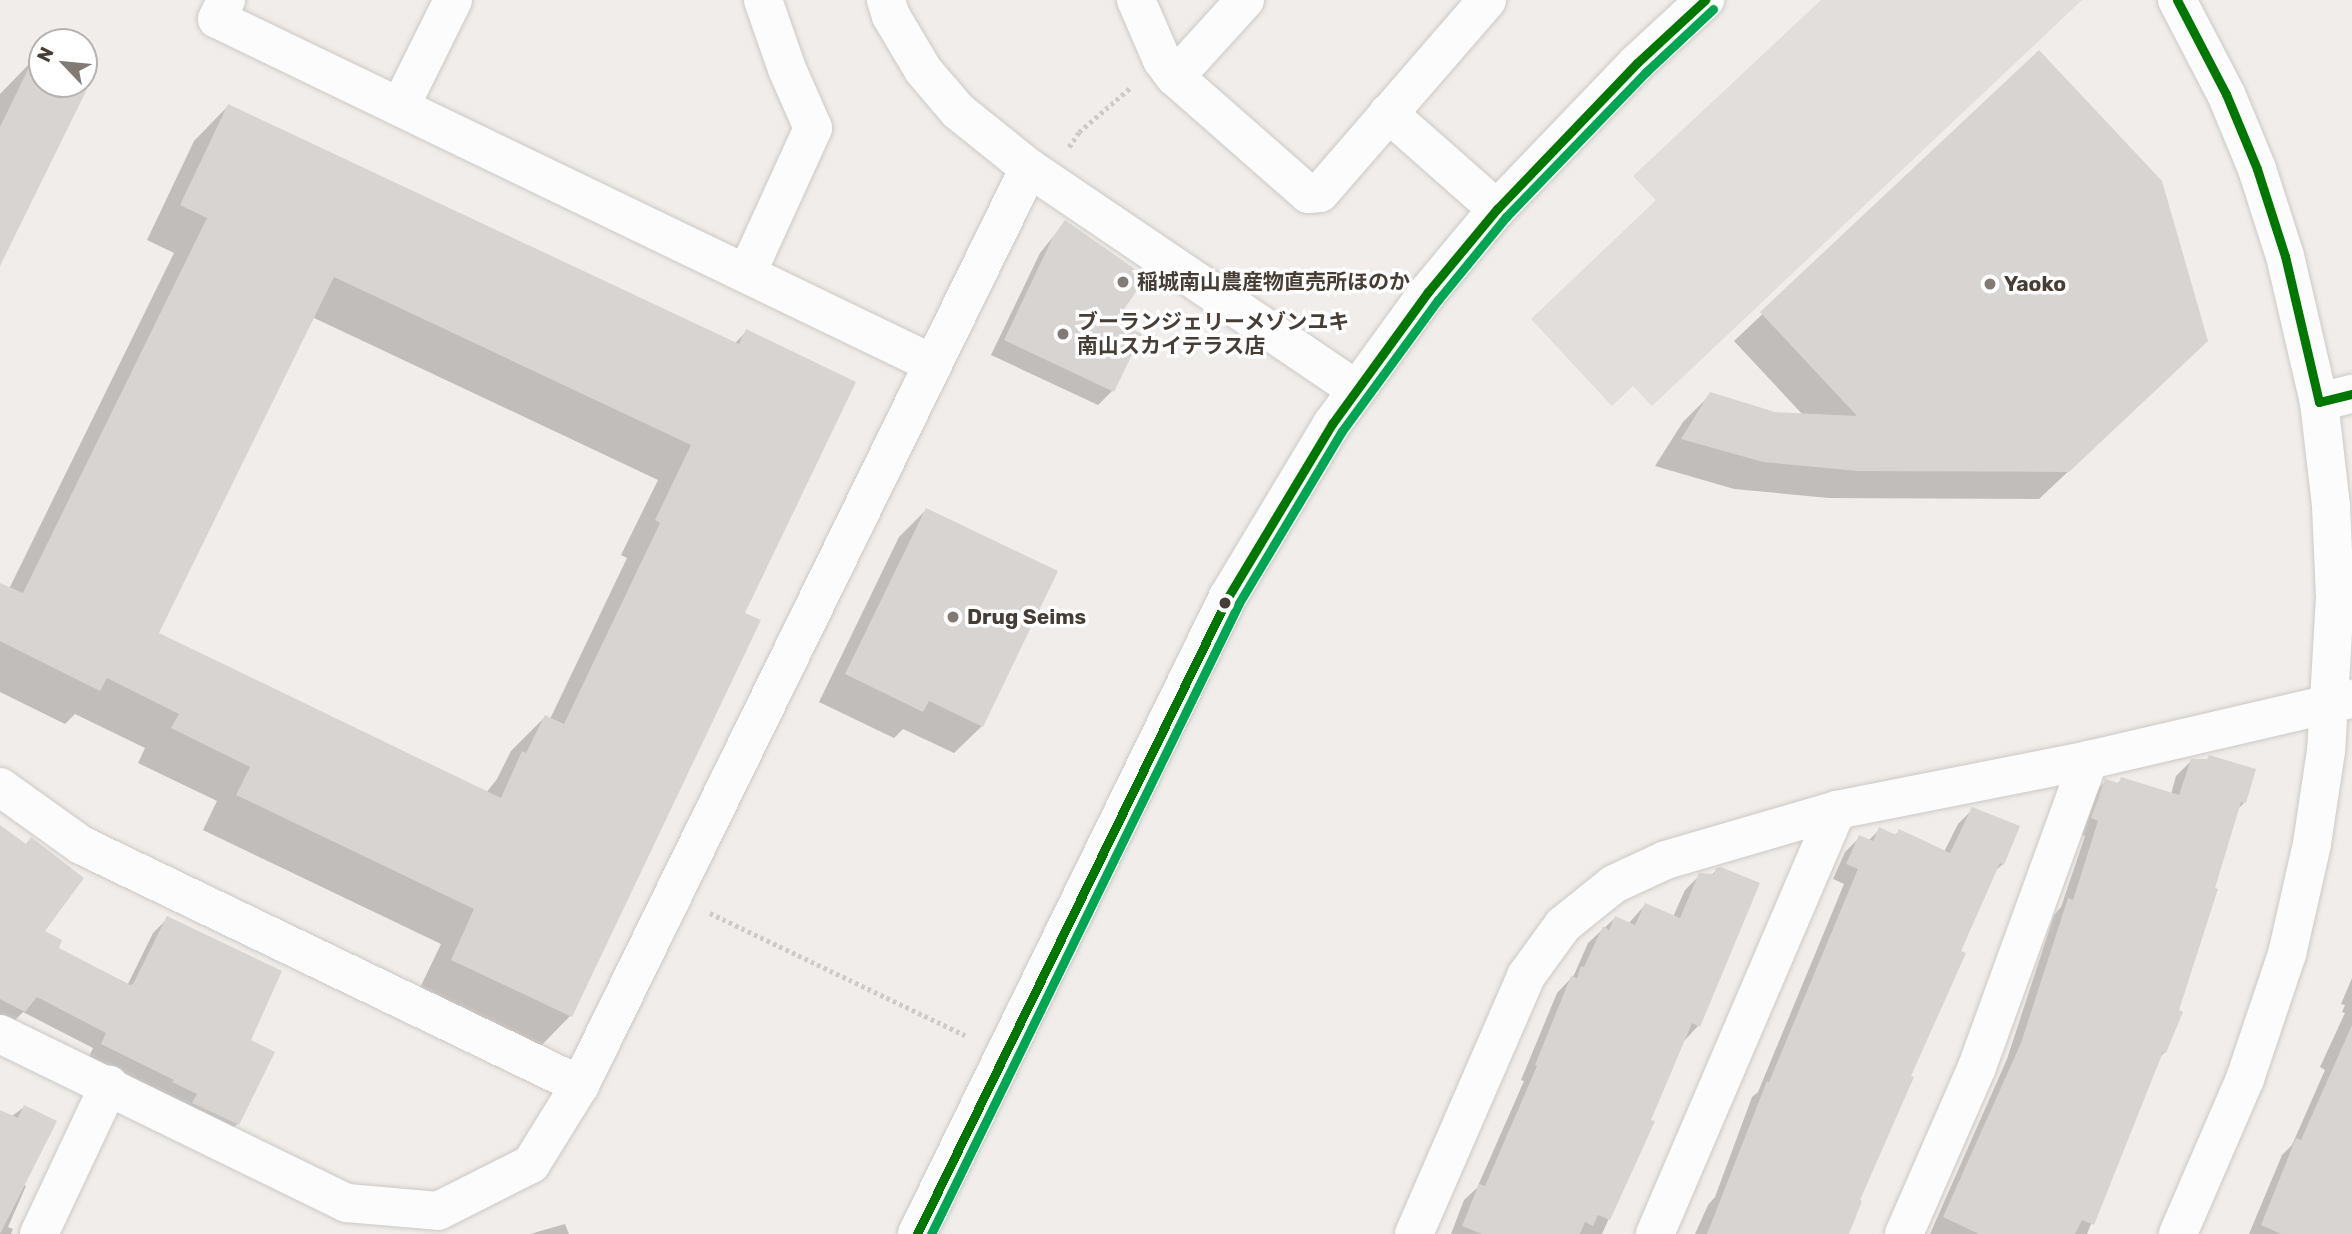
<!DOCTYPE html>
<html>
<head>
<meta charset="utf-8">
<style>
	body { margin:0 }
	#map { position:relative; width:2352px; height:1234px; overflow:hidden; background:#f0edea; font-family:Rubik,"Noto Sans JP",sans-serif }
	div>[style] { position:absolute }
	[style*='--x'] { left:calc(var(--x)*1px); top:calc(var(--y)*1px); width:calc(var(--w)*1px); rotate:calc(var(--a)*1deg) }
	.parking>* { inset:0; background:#e2dedb }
	.shadow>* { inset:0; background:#0003 }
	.building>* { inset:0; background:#d8d4d1 }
	.path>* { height:4.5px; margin-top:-2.25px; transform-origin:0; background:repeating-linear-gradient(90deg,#cecbc7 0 3.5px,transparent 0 7px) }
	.roads { filter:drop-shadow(0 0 2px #ccc9c6) drop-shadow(0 0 2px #ccc9c6) }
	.minor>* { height:38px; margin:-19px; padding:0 19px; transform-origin:19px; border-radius:19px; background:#fdfcfc }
	.bus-1>* { height:9px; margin:-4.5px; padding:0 4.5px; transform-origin:4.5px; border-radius:4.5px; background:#070 }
	.bus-2>* { height:9px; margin:-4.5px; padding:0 4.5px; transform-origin:4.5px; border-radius:4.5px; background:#00a651 }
	.dots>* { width:19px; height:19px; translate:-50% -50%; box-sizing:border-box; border:4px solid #fff; border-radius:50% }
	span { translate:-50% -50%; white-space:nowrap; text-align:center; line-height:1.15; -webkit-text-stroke:7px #fff; paint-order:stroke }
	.poi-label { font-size:21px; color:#463e36; font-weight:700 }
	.left { translate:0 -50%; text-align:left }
	.north { position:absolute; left:28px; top:28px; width:70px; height:70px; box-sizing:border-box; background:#fff; border:2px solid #b5b2af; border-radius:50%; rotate:296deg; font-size:19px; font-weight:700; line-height:28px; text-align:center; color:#463e36 }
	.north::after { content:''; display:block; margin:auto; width:24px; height:32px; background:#827b75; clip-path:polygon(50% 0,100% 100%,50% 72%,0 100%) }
</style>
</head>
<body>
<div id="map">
	<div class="parking">
		<div style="clip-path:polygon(1821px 0,2082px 0,1652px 406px,1633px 386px,1612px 406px,1531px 319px,1656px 200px,1633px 176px)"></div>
	</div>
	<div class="shadow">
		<div style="clip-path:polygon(2039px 53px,2178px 368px,2039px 499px,1829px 498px,1734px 489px,1655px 466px,1683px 422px,1711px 394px,1774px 414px,1803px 415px,1734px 341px)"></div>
		<div style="clip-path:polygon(34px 59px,42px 63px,42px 84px,0 262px,0 94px)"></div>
		<div style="clip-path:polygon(evenodd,228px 106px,734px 344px,747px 331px,743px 614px,758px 621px,570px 1016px,536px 1051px,417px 994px,441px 944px,203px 830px,217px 801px,138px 763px,145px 748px,75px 714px,65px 724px,0 692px,0 585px,9px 589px,174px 253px,147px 240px,194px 141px,228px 106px,312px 317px,658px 480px,621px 555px,627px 558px,550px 719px,545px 717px,511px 751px,497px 779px,486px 793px,157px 634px,312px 317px)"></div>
		<div style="clip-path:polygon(1065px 222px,1113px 322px,1140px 335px,1112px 391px,1098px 405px,991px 355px,1040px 253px)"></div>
		<div style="clip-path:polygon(926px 510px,982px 726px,954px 753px,903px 729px,894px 738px,819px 702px,899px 537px)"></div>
		<div style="clip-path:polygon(2191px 761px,2244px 803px,2237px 810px,2165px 1052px,2158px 1059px,2087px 1234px,1930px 1234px,2007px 1059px,2054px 915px,2061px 907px,2085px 836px,2077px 833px,2091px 796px,2106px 781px,2117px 784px,2122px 779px,2171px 794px,2176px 776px)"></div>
		<div style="clip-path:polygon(1973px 809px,2003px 864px,1994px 872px,1958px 952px,1842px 1234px,1695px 1234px,1708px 1205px,1715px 1197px,1752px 1097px,1758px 1092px,1844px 884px,1833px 879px,1845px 852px,1860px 837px,1868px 841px,1879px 830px,1894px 836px,1899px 831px,1944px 852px,1958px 824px)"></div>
		<div style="clip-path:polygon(0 827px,42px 932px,57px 948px,128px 984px,153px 933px,168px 918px,248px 1041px,272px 1052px,237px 1124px,223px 1139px,88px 1059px,93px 1048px,23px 1012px,9px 1026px,0 1021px)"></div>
		<div style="clip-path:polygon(1717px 870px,1698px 1026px,1684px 1041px,1649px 1121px,1652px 1122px,1602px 1234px,1451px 1234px,1464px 1200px,1477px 1188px,1524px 1081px,1521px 1080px,1557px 993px,1574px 975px,1588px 943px,1615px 918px,1628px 924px,1645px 905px,1673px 917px,1685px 890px,1700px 875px,1711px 875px)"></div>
		<div style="clip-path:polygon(2352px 978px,2352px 1234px,2249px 1234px,2282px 1155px,2292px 1145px,2325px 1070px,2320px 1067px,2345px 1013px,2342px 1012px,2345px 1005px,2341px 1004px)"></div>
		<div style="clip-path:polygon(24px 1107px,23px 1185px,26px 1186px,8px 1227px,13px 1229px,11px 1234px,0 1234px,0 1125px)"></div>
		<div style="clip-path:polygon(565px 1224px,569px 1234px,530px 1234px)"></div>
	</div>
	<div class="building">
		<div style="clip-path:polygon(2039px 50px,2162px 181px,2208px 341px,2069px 472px,1858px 471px,1763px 462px,1681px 439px,1710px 392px,1775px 412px,1857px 416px,1760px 312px)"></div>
		<div style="clip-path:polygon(34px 57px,42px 61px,42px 84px,84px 82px,89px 85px,0 266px,0 127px)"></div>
		<div style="clip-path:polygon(evenodd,228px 104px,739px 344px,746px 329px,856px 382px,745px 613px,761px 620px,572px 1017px,451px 960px,474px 909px,236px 795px,250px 767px,171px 728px,179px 714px,107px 678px,100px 691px,0 641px,0 583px,23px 593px,207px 218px,180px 205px,228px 104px,334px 277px,691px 445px,655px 520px,660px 523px,564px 724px,545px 715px,526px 753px,522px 751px,501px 798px,159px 633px,334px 277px)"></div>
		<div style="clip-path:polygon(1065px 220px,1146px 277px,1116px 321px,1142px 334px,1114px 392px,1004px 340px,1053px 237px)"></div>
		<div style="clip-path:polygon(926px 508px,1058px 571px,983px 727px,929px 701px,923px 712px,845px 674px)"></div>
		<div style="clip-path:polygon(2209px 755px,2256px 769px,2246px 803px,2241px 802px,2215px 888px,2218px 889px,2179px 1010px,2183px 1012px,2166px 1053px,2163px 1052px,2094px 1225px,2082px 1220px,2075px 1234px,1979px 1234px,1943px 1217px,2021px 1043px,2068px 898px,2073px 900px,2098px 821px,2091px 818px,2105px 779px,2119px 783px,2121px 777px,2179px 795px,2191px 759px,2207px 759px)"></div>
		<div style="clip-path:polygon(1972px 807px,2020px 826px,2004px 865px,2000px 863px,1961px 951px,1966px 953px,1911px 1076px,1914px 1077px,1860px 1200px,1862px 1201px,1849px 1234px,1707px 1234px,1767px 1081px,1769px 1082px,1858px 869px,1846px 864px,1859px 835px,1873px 841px,1879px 827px,1896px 835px,1899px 829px,1950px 853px)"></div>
		<div style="clip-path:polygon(0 825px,26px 844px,31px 837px,84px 878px,45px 931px,62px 940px,59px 948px,130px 985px,133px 984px,167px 916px,282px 971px,251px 1040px,275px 1052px,239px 1125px,192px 1103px,197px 1094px,172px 1082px,174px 1080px,101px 1044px,106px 1033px,37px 997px,25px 1012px,0 999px)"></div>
		<div style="clip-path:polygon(1721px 867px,1760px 883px,1700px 1027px,1692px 1023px,1651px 1120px,1655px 1121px,1610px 1220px,1598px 1215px,1593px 1226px,1585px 1222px,1580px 1234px,1482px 1234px,1462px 1226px,1479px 1184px,1485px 1186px,1537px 1066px,1535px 1065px,1571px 976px,1577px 978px,1581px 966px,1584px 967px,1603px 926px,1609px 930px,1615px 916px,1635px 925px,1645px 903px,1680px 918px,1699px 873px,1714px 874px,1716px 868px)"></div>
		<div style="clip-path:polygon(2352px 1025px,2352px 1234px,2281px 1234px,2261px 1225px,2296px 1138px,2301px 1140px)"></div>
		<div style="clip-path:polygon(24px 1105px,57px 1121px,0 1234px,0 1110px,18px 1118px)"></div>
	</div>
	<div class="path">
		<div style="--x:1069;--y:147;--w:18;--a:-56"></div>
		<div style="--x:1079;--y:132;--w:67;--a:-40.8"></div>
		<div style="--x:710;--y:913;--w:283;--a:25.6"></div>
	</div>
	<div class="roads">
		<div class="minor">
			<div style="--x:226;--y:0;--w:21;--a:115"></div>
			<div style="--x:217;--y:19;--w:793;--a:25.72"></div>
			<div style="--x:886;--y:0;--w:17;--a:73"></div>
			<div style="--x:891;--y:16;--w:63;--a:59.3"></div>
			<div style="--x:923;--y:70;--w:54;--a:49.5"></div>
			<div style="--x:958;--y:111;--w:91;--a:38.8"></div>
			<div style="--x:1029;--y:168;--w:394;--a:34.1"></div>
			<div style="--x:1136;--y:0;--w:65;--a:66.6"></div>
			<div style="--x:1162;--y:60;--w:21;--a:53"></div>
			<div style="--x:1175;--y:77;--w:177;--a:41.3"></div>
			<div style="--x:1308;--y:194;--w:12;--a:-5"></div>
			<div style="--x:1320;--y:193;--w:255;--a:-49.1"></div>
			<div style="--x:2177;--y:0;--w:106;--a:62.5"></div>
			<div style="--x:2226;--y:94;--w:81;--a:67.5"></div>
			<div style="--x:2257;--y:169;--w:91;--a:72.2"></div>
			<div style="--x:2285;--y:256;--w:150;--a:76.9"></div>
			<div style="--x:2319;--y:402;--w:105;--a:83.4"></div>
			<div style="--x:2331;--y:506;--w:91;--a:87.5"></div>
			<div style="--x:2335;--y:597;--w:154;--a:93.3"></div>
			<div style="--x:2326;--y:751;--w:94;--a:98.6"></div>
			<div style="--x:2312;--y:844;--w:113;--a:102.8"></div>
			<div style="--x:2287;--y:954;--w:132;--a:108.6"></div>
			<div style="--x:2245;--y:1079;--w:169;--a:113.4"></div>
			<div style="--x:1175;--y:77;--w:104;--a:-47.7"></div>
			<div style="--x:400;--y:107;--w:119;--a:-63.6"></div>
			<div style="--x:1388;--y:113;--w:145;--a:41.4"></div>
			<div style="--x:747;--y:273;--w:159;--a:-65.5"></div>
			<div style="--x:813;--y:128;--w:64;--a:-113.8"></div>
			<div style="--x:787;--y:69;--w:73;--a:-109.2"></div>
			<div style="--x:2319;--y:402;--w:34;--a:-14"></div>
			<div style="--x:0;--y:787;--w:100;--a:35.6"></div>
			<div style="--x:81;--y:845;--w:554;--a:25.69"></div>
			<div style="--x:0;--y:1034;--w:386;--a:26"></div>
			<div style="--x:347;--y:1203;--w:91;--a:5"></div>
			<div style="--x:438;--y:1211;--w:104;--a:-26.8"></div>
			<div style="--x:531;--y:1164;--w:93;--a:-58.2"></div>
			<div style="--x:580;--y:1085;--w:1021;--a:-63.91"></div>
			<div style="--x:39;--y:1234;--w:165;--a:-64.8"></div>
			<div style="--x:917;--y:1234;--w:709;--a:-63.98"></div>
			<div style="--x:1228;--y:597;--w:202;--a:-59"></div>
			<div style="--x:1332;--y:424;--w:163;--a:-54"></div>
			<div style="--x:1428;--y:292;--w:108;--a:-50.3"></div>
			<div style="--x:1497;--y:209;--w:202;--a:-46.2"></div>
			<div style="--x:1637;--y:63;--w:93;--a:-42.8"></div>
			<div style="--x:1414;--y:1234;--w:281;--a:-66.5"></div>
			<div style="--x:1526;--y:976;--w:63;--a:-54"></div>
			<div style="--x:1563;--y:925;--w:65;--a:-38.8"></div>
			<div style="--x:1614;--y:884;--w:57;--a:-24.8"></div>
			<div style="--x:1666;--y:860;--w:178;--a:-16.3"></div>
			<div style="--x:1837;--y:810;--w:257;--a:-11.2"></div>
			<div style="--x:2089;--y:760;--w:270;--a:-13.1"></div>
			<div style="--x:1655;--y:1234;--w:461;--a:-66.8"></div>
			<div style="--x:1904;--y:1234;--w:182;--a:-66.4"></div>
			<div style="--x:1977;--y:1067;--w:327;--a:-70"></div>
		</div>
	</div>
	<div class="bus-1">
		<div style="--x:2177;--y:0;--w:106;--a:62.5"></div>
		<div style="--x:2226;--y:94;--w:81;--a:67.5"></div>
		<div style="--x:2257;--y:169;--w:91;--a:72.2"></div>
		<div style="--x:2285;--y:256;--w:150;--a:76.9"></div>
		<div style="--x:2319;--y:402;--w:34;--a:-14"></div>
		<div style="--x:917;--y:1234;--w:709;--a:-63.98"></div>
		<div style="--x:1228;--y:597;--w:202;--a:-59"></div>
		<div style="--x:1332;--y:424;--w:163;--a:-54"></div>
		<div style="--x:1428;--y:292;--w:108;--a:-50.3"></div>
		<div style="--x:1497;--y:209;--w:202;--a:-46.2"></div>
		<div style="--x:1637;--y:63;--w:93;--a:-42.8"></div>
	</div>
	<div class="bus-2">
		<div style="--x:931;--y:1234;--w:702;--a:-63.98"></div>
		<div style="--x:1239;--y:603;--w:200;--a:-59.1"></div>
		<div style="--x:1342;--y:431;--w:162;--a:-53.8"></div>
		<div style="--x:1438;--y:300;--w:107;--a:-50.7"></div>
		<div style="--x:1506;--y:217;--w:202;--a:-46"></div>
		<div style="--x:1646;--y:72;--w:92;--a:-43.2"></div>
	</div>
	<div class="dots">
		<div style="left:1123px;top:282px;background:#827b75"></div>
		<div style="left:1990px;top:284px;background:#827b75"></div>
		<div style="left:1063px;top:334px;background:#827b75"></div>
		<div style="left:1225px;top:603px;background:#463e36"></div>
		<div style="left:953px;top:617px;background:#827b75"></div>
	</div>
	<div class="poi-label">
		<span class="left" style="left:1137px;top:282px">稲城南山農産物直売所ほのか</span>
		<span class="left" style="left:2004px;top:284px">Yaoko</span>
		<span class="left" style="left:1077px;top:334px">ブーランジェリーメゾンユキ<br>南山スカイテラス店</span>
		<span class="left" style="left:967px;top:617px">Drug Seims</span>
	</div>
	<div class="north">N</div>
</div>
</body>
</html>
